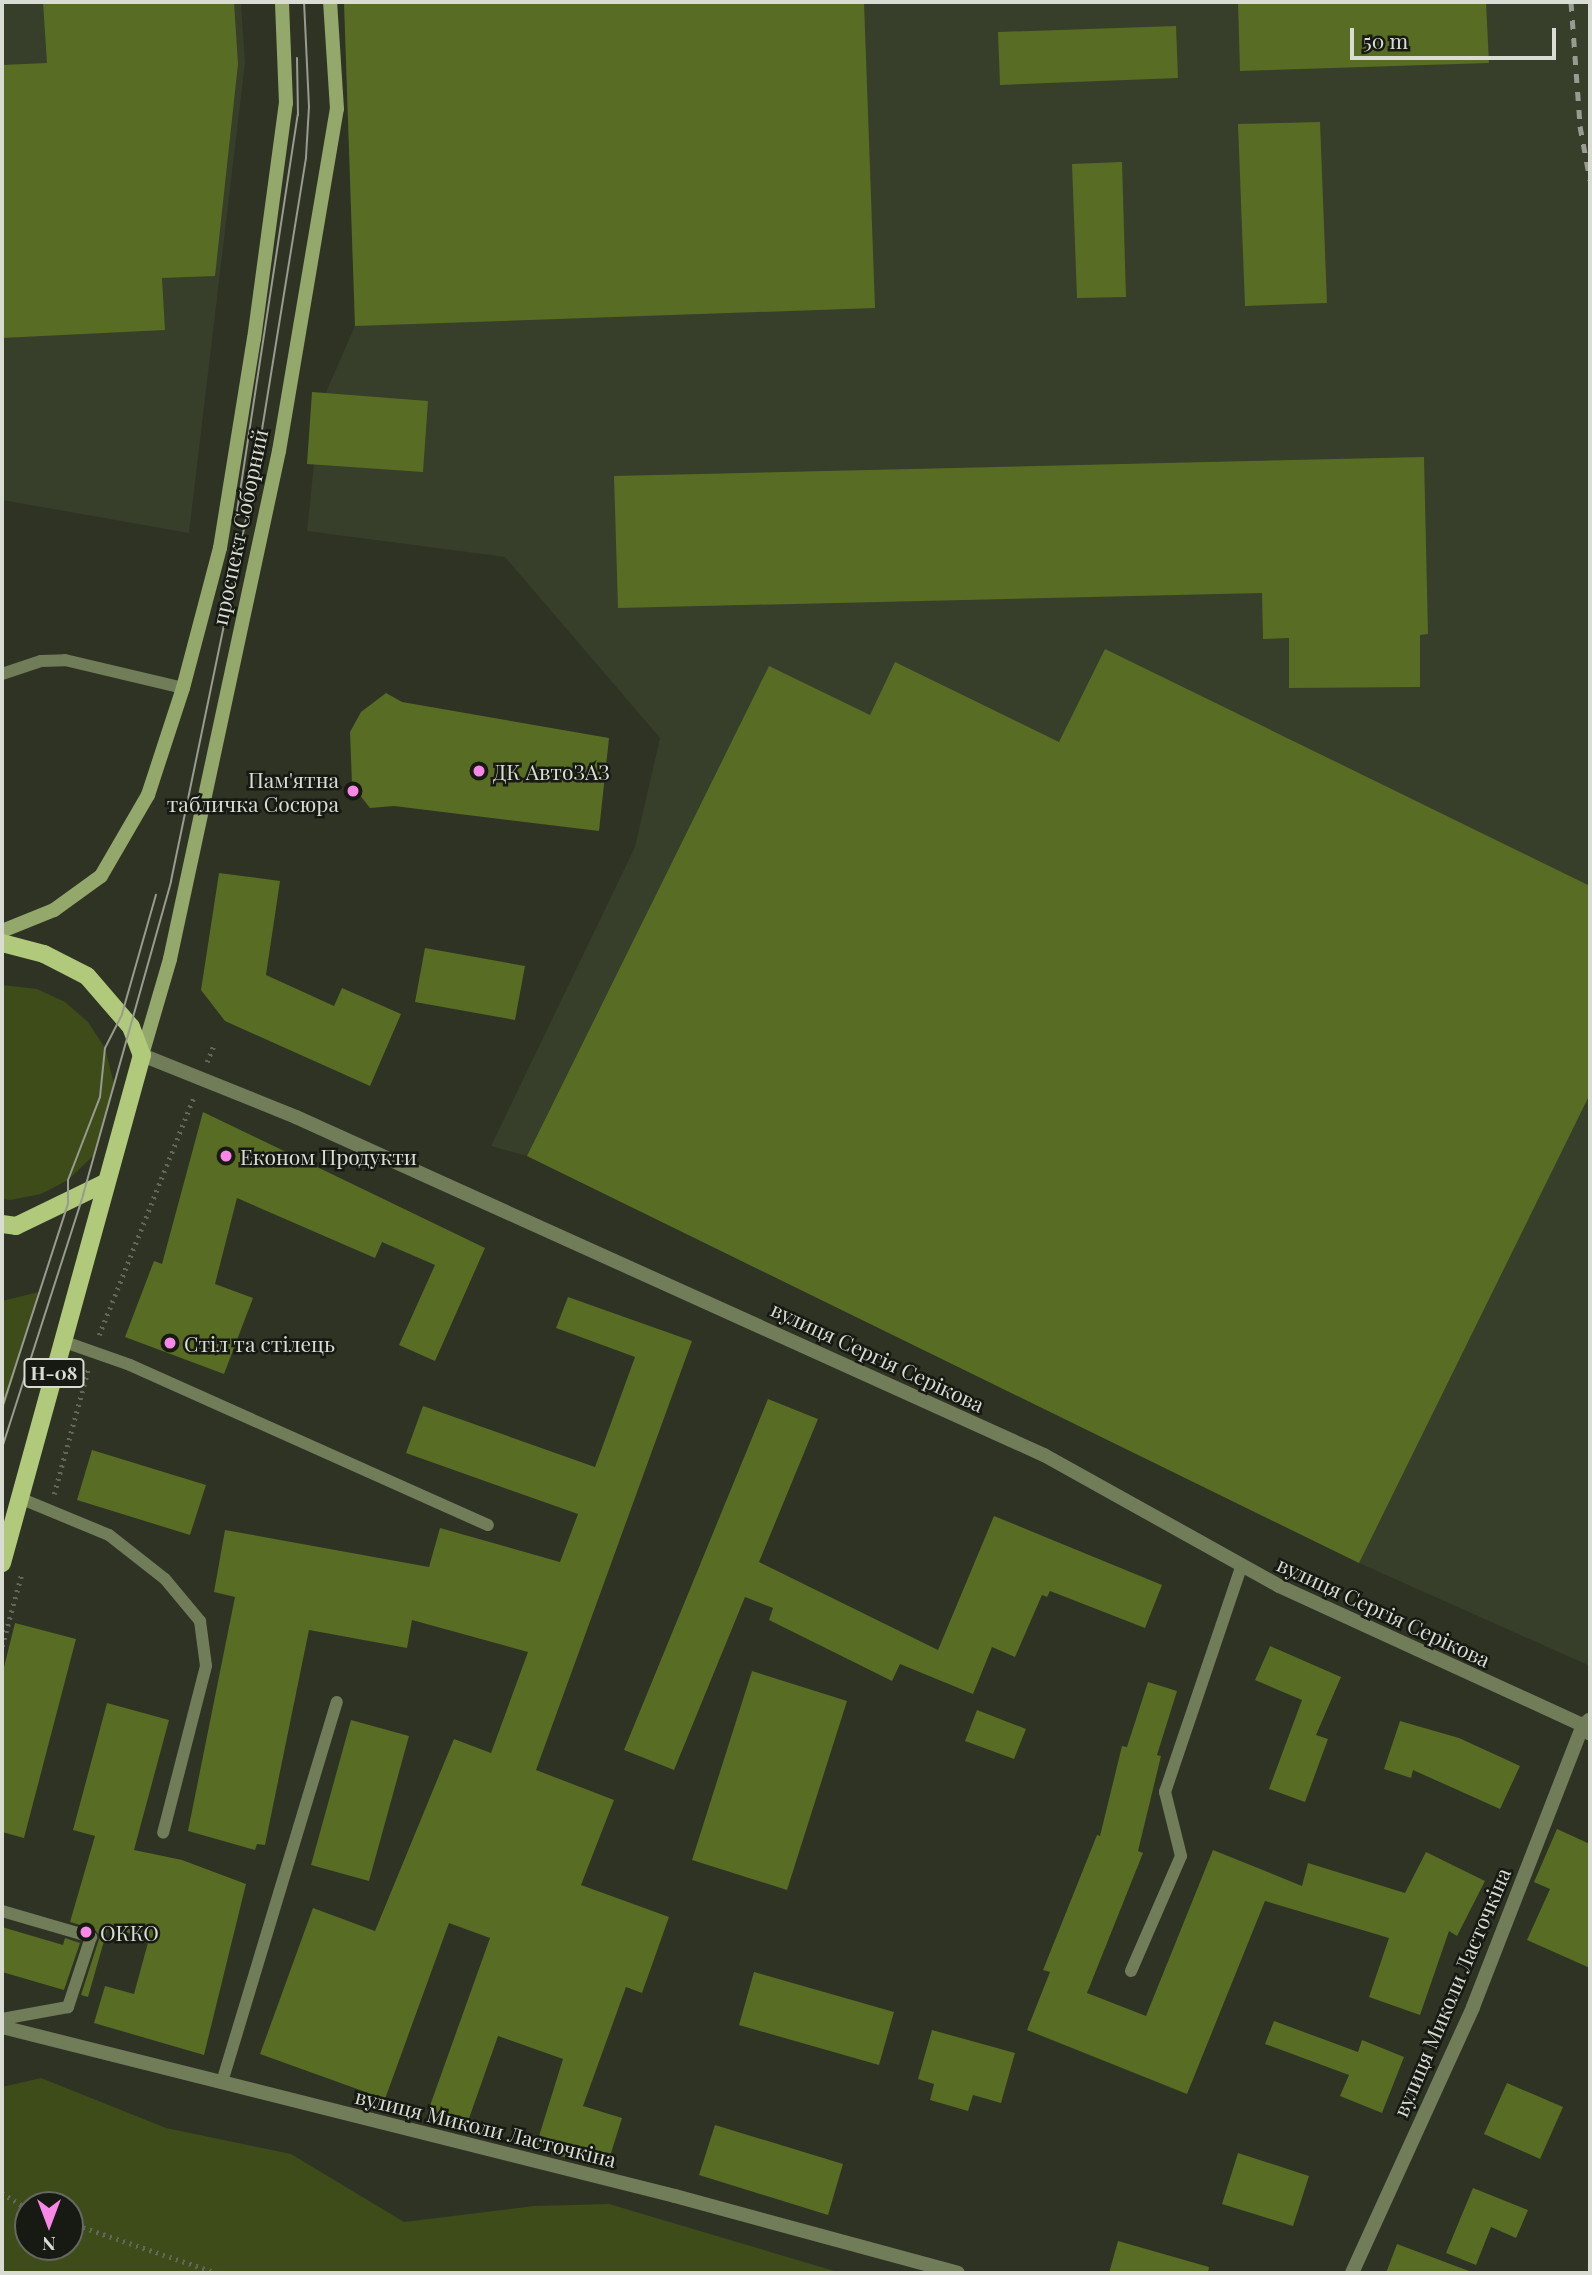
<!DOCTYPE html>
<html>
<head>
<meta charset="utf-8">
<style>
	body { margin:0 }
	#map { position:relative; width:1592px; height:2275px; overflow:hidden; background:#2e3324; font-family:"Playfair Display",serif }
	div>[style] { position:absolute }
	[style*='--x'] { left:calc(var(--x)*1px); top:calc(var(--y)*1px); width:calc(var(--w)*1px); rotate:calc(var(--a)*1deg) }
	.built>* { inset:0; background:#373e2a }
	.green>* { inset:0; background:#3e4c19 }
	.building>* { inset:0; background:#586c23 }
	.path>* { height:4.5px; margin-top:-2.25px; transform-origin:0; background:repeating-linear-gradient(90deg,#63675a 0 2px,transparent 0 7px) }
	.service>* { height:12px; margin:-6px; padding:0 6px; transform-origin:6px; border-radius:6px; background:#707d58 }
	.minor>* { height:14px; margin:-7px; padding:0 7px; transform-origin:7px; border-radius:7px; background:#707d58 }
	.secondary>* { height:14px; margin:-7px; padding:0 7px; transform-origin:7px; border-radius:7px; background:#94a86c }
	.primary>* { height:18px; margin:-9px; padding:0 9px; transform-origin:9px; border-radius:9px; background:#b0c97b }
	.tram>* { height:2px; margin:-1px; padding:0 1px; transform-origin:1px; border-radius:1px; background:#979b90 }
	.rail>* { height:5px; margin-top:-2.5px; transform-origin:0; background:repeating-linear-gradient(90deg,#979b90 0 9px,transparent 0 18px) }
	.dots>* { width:19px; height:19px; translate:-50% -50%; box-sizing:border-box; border:4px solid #171a13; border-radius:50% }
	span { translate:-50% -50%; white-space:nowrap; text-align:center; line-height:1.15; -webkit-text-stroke:5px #171a13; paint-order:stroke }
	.shield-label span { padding:2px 5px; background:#171a13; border:2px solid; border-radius:5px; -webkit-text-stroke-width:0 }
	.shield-label { font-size:19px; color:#d9dcd3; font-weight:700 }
	.street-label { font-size:21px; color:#d9dcd3 }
	.poi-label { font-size:21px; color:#d9dcd3 }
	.left { translate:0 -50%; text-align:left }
	.right { translate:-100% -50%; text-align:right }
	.frame { position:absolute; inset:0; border:4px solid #d9dcd3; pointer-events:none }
	.north { position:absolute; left:14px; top:2191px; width:70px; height:70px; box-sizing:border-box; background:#171a13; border:2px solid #656860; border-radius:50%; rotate:180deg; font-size:19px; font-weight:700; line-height:28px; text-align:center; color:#d9dcd3 }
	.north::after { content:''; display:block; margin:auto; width:24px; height:32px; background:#f987e8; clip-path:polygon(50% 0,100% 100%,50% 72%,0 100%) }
	.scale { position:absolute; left:1350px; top:28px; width:206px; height:32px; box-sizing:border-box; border:4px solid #d9dcd3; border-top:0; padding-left:9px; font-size:21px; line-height:24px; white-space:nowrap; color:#d9dcd3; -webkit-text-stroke:5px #171a13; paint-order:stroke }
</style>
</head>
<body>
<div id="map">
	<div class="built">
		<div style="clip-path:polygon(2px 2px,241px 2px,245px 63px,189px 533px,2px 500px)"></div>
		<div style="clip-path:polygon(344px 2px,1590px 2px,1590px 1666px,1359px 1563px,527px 1156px,491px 1146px,635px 847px,660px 738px,505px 557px,307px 531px,320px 406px,355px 326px)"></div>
	</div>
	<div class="green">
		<div style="clip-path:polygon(2px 985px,37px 989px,65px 1002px,88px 1022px,105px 1048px,114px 1084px,95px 1154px,68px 1180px,41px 1194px,10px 1200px,2px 1199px)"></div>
		<div style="clip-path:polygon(39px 1292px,2px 1415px,2px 1301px)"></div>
		<div style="clip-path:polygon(evenodd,41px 2078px,166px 2128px,291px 2154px,404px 2222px,534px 2206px,609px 2204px,841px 2273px,2px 2273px,2px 2087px,41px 2078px,28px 2205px,70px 2205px,70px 2247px,28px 2247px,28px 2205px)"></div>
	</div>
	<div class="building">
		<div style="clip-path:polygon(43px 2px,234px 2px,238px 64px,215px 276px,162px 278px,165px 330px,2px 338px,2px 65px,47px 63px)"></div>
		<div style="clip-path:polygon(344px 2px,864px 2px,875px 308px,355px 326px)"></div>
		<div style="clip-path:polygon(1238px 2px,1486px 2px,1489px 63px,1240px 71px)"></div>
		<div style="clip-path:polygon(1176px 26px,1178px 78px,1000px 85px,998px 32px)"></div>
		<div style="clip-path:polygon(1320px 122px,1327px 303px,1245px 306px,1238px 124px)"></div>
		<div style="clip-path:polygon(1122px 162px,1126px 297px,1077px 298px,1072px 164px)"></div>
		<div style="clip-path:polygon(312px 392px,428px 401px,423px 472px,307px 464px)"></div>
		<div style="clip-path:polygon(1424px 457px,1428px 634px,1420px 635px,1420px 687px,1289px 688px,1289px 638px,1263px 639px,1262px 593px,618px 608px,614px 476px)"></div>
		<div style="clip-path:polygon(1105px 649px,1590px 886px,1590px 1094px,1359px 1563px,527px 1156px,769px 666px,870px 715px,895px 662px,1059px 742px)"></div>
		<div style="clip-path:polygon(386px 693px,402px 702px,609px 738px,599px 831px,394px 806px,370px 808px,352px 785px,350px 732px,361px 712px)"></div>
		<div style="clip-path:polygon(219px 873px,280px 881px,266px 975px,334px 1006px,342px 988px,401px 1014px,370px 1086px,225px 1021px,201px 990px)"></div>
		<div style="clip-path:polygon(425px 948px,525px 966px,515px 1020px,415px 1002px)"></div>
		<div style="clip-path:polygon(203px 1112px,485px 1248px,435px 1361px,399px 1345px,435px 1265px,382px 1242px,375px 1258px,237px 1198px,215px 1284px,253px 1298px,224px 1374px,125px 1337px,154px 1261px,162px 1264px)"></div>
		<div style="clip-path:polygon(568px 1297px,692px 1341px,536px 1770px,614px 1800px,581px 1885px,669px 1917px,642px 1993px,626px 1987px,583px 2106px,622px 2118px,606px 2169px,535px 2149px,563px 2059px,498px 2036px,466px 2127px,427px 2114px,490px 1938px,449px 1923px,385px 2099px,260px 2054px,313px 1908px,375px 1931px,454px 1739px,491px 1753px,528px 1652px,412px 1620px,407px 1648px,309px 1630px,265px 1845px,257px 1844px,255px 1850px,188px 1831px,235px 1597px,214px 1592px,225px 1530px,429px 1567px,440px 1528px,560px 1562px,578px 1514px,406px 1453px,423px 1406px,595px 1467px,635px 1357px,556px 1328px)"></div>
		<div style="clip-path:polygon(768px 1399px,818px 1419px,759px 1562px,938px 1650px,994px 1516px,1162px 1585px,1145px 1628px,1050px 1591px,1047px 1597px,1042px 1595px,1015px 1657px,992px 1647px,973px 1694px,900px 1664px,892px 1681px,769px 1620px,773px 1608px,745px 1597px,674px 1770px,624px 1750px)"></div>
		<div style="clip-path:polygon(92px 1450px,206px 1485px,190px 1535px,77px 1500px)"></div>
		<div style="clip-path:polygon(15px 1623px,76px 1639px,24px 1838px,2px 1832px,2px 1675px)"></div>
		<div style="clip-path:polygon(1270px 1646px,1341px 1677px,1316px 1735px,1328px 1739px,1305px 1802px,1269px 1789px,1302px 1700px,1255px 1680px)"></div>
		<div style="clip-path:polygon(752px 1671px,847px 1701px,787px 1890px,692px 1860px)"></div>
		<div style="clip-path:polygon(1148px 1682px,1177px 1691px,1157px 1755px,1161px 1756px,1138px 1851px,1143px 1853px,1087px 1993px,1146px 2016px,1213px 1850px,1302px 1886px,1308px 1863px,1405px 1893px,1426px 1852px,1485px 1881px,1457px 1936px,1449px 1931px,1420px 2015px,1369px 1997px,1389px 1938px,1265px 1901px,1187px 2094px,1027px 2030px,1050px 1972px,1043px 1970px,1097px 1835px,1100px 1836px,1122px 1746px,1127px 1747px)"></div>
		<div style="clip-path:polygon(107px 1703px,169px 1720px,134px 1850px,182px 1860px,246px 1884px,204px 2055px,94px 2023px,105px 1986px,134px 1994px,149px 1939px,108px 1927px,88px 1997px,81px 1995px,100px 1936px,94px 1929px,70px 1922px,95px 1836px,73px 1830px)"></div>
		<div style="clip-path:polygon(977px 1710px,1026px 1729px,1014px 1759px,965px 1741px)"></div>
		<div style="clip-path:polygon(351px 1720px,409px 1736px,369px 1881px,311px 1865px)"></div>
		<div style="clip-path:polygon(1400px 1721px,1459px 1738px,1520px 1766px,1500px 1809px,1413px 1770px,1411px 1778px,1384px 1769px)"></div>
		<div style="clip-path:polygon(1557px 1829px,1590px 1844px,1590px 1968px,1527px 1940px,1550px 1889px,1534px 1882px)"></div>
		<div style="clip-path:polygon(2px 1927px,63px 1945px,65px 1938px,80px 1943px,64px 1990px,2px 1972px)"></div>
		<div style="clip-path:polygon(754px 1972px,894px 2012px,879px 2065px,739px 2025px)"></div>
		<div style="clip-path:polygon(1274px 2021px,1358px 2052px,1362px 2040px,1404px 2057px,1382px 2113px,1340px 2096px,1349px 2075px,1265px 2044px)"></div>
		<div style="clip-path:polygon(932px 2030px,1015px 2053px,1001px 2103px,973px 2095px,968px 2111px,930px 2100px,934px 2084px,918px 2079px)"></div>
		<div style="clip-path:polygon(1507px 2083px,1563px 2107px,1540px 2159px,1484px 2134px)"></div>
		<div style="clip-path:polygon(715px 2125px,843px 2164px,828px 2215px,699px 2175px)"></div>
		<div style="clip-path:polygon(1238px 2153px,1309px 2176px,1293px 2226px,1222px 2204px)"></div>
		<div style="clip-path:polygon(1473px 2188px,1528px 2210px,1516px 2238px,1491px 2227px,1476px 2265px,1446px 2253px)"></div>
		<div style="clip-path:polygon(1118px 2241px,1209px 2267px,1208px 2273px,1109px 2273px)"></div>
		<div style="clip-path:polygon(1397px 2244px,1469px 2271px,1468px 2273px,1386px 2273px)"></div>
	</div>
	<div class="path">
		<div style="--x:207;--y:1062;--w:18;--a:-68"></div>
		<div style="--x:99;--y:1335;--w:257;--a:-68.3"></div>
		<div style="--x:54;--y:1494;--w:129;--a:-74.7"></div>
		<div style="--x:2;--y:1646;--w:73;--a:-74.8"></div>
		<div style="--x:2;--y:2193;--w:31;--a:32"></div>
		<div style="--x:70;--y:2223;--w:155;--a:18.8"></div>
	</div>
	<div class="service">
		<div style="--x:2;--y:674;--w:41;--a:-18.4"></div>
		<div style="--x:41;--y:661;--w:24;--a:-2"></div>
		<div style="--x:65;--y:660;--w:121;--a:13.3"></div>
		<div style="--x:62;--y:1341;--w:72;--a:19.4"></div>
		<div style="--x:130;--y:1365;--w:392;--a:24.1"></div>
		<div style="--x:22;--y:1499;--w:94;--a:22.5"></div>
		<div style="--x:109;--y:1535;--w:71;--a:38.2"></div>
		<div style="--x:165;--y:1579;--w:55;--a:50.2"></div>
		<div style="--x:200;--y:1621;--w:45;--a:82.4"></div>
		<div style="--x:206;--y:1666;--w:172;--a:104.4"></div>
		<div style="--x:2;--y:1911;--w:93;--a:16.3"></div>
		<div style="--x:91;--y:1937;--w:74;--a:108.2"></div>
		<div style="--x:68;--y:2007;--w:67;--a:169.7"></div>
		<div style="--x:1131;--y:1971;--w:125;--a:-66.5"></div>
		<div style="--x:1181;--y:1856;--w:66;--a:-104"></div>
		<div style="--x:1165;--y:1792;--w:240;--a:-71.3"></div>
		<div style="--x:222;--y:2082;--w:397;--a:-73.2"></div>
	</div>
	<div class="minor">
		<div style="--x:142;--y:1055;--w:166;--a:21.9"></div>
		<div style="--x:296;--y:1117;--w:821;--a:24.32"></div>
		<div style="--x:1044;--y:1455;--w:269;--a:29.1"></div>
		<div style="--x:1279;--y:1586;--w:334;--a:24.6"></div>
		<div style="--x:1583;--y:1725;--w:11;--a:52"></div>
		<div style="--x:2;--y:2027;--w:694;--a:14.1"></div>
		<div style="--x:675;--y:2196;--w:293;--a:15.2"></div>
		<div style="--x:1352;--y:2273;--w:292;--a:-65.5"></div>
		<div style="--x:1473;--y:2007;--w:303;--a:-68.7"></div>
		<div style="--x:1583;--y:1725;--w:8;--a:-40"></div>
	</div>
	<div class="secondary">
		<div style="--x:2;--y:931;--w:56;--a:-22"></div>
		<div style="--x:54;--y:910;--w:58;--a:-35.9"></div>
		<div style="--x:101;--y:876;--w:94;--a:-59.9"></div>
		<div style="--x:148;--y:795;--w:113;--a:-71.9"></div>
		<div style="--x:183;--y:688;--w:145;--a:-75.2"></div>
		<div style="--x:220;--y:548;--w:212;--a:-80.8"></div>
		<div style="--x:254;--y:339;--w:238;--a:-82.3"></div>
		<div style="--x:286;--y:103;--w:101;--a:-92.3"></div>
		<div style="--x:142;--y:1055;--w:100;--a:-73.7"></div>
		<div style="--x:170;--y:959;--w:520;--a:-77.89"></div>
		<div style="--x:279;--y:451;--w:347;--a:-80.4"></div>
		<div style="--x:337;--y:109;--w:107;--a:-93.7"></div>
	</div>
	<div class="primary">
		<div style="--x:2;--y:943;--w:43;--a:14.7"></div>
		<div style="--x:44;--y:954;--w:48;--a:27.1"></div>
		<div style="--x:87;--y:976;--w:67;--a:49.2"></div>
		<div style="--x:131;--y:1027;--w:30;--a:69"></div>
		<div style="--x:142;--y:1055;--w:527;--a:105.41"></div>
		<div style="--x:2;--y:1224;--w:14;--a:8"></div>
		<div style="--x:16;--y:1226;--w:99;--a:-25.8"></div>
	</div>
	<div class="tram">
		<div style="--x:236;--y:518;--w:408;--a:-81.3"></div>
		<div style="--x:298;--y:115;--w:57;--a:-91"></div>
		<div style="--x:2;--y:1408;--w:214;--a:-72.1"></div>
		<div style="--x:68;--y:1204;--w:24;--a:-90"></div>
		<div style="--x:68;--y:1180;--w:89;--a:-68.9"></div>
		<div style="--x:100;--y:1097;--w:49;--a:-84.2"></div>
		<div style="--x:105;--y:1048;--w:38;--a:-63"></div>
		<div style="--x:122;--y:1014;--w:124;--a:-74.1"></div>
		<div style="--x:2;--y:1448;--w:266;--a:-72.2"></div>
		<div style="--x:83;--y:1195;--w:326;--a:-74.3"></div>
		<div style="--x:171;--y:881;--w:410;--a:-78.3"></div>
		<div style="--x:254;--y:479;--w:326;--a:-80.8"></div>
		<div style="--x:306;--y:157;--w:50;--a:-86.6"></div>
		<div style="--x:309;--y:107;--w:105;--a:-92.7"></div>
	</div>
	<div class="rail">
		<div style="--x:1571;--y:2;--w:124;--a:85.8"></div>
		<div style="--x:1580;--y:126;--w:55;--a:79.5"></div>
	</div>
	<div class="dots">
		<div style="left:479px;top:771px;background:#f987e8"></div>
		<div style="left:353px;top:791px;background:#f987e8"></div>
		<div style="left:226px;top:1156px;background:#f987e8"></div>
		<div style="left:170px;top:1343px;background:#f987e8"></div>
		<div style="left:86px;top:1932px;background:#f987e8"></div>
	</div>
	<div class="shield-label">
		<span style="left:54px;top:1373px">Н-08</span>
	</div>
	<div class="street-label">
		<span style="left:239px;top:527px;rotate:-78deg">проспект Соборний</span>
		<span style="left:878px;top:1356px;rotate:25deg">вулиця Сергія Серікова</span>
		<span style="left:1384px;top:1611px;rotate:25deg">вулиця Сергія Серікова</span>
		<span style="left:1451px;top:1992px;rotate:-67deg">вулиця Миколи Ласточкіна</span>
		<span style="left:486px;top:2127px;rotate:14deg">вулиця Миколи Ласточкіна</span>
	</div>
	<div class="poi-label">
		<span class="left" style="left:493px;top:771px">ДК АвтоЗАЗ</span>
		<span class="right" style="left:339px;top:791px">Пам'ятна<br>табличка Сосюра</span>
		<span class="left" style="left:240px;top:1156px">Економ Продукти</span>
		<span class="left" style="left:184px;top:1343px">Стіл та стілець</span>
		<span class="left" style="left:100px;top:1932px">ОККО</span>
	</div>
	<div class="frame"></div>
	<div class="north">N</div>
	<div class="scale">50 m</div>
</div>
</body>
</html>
